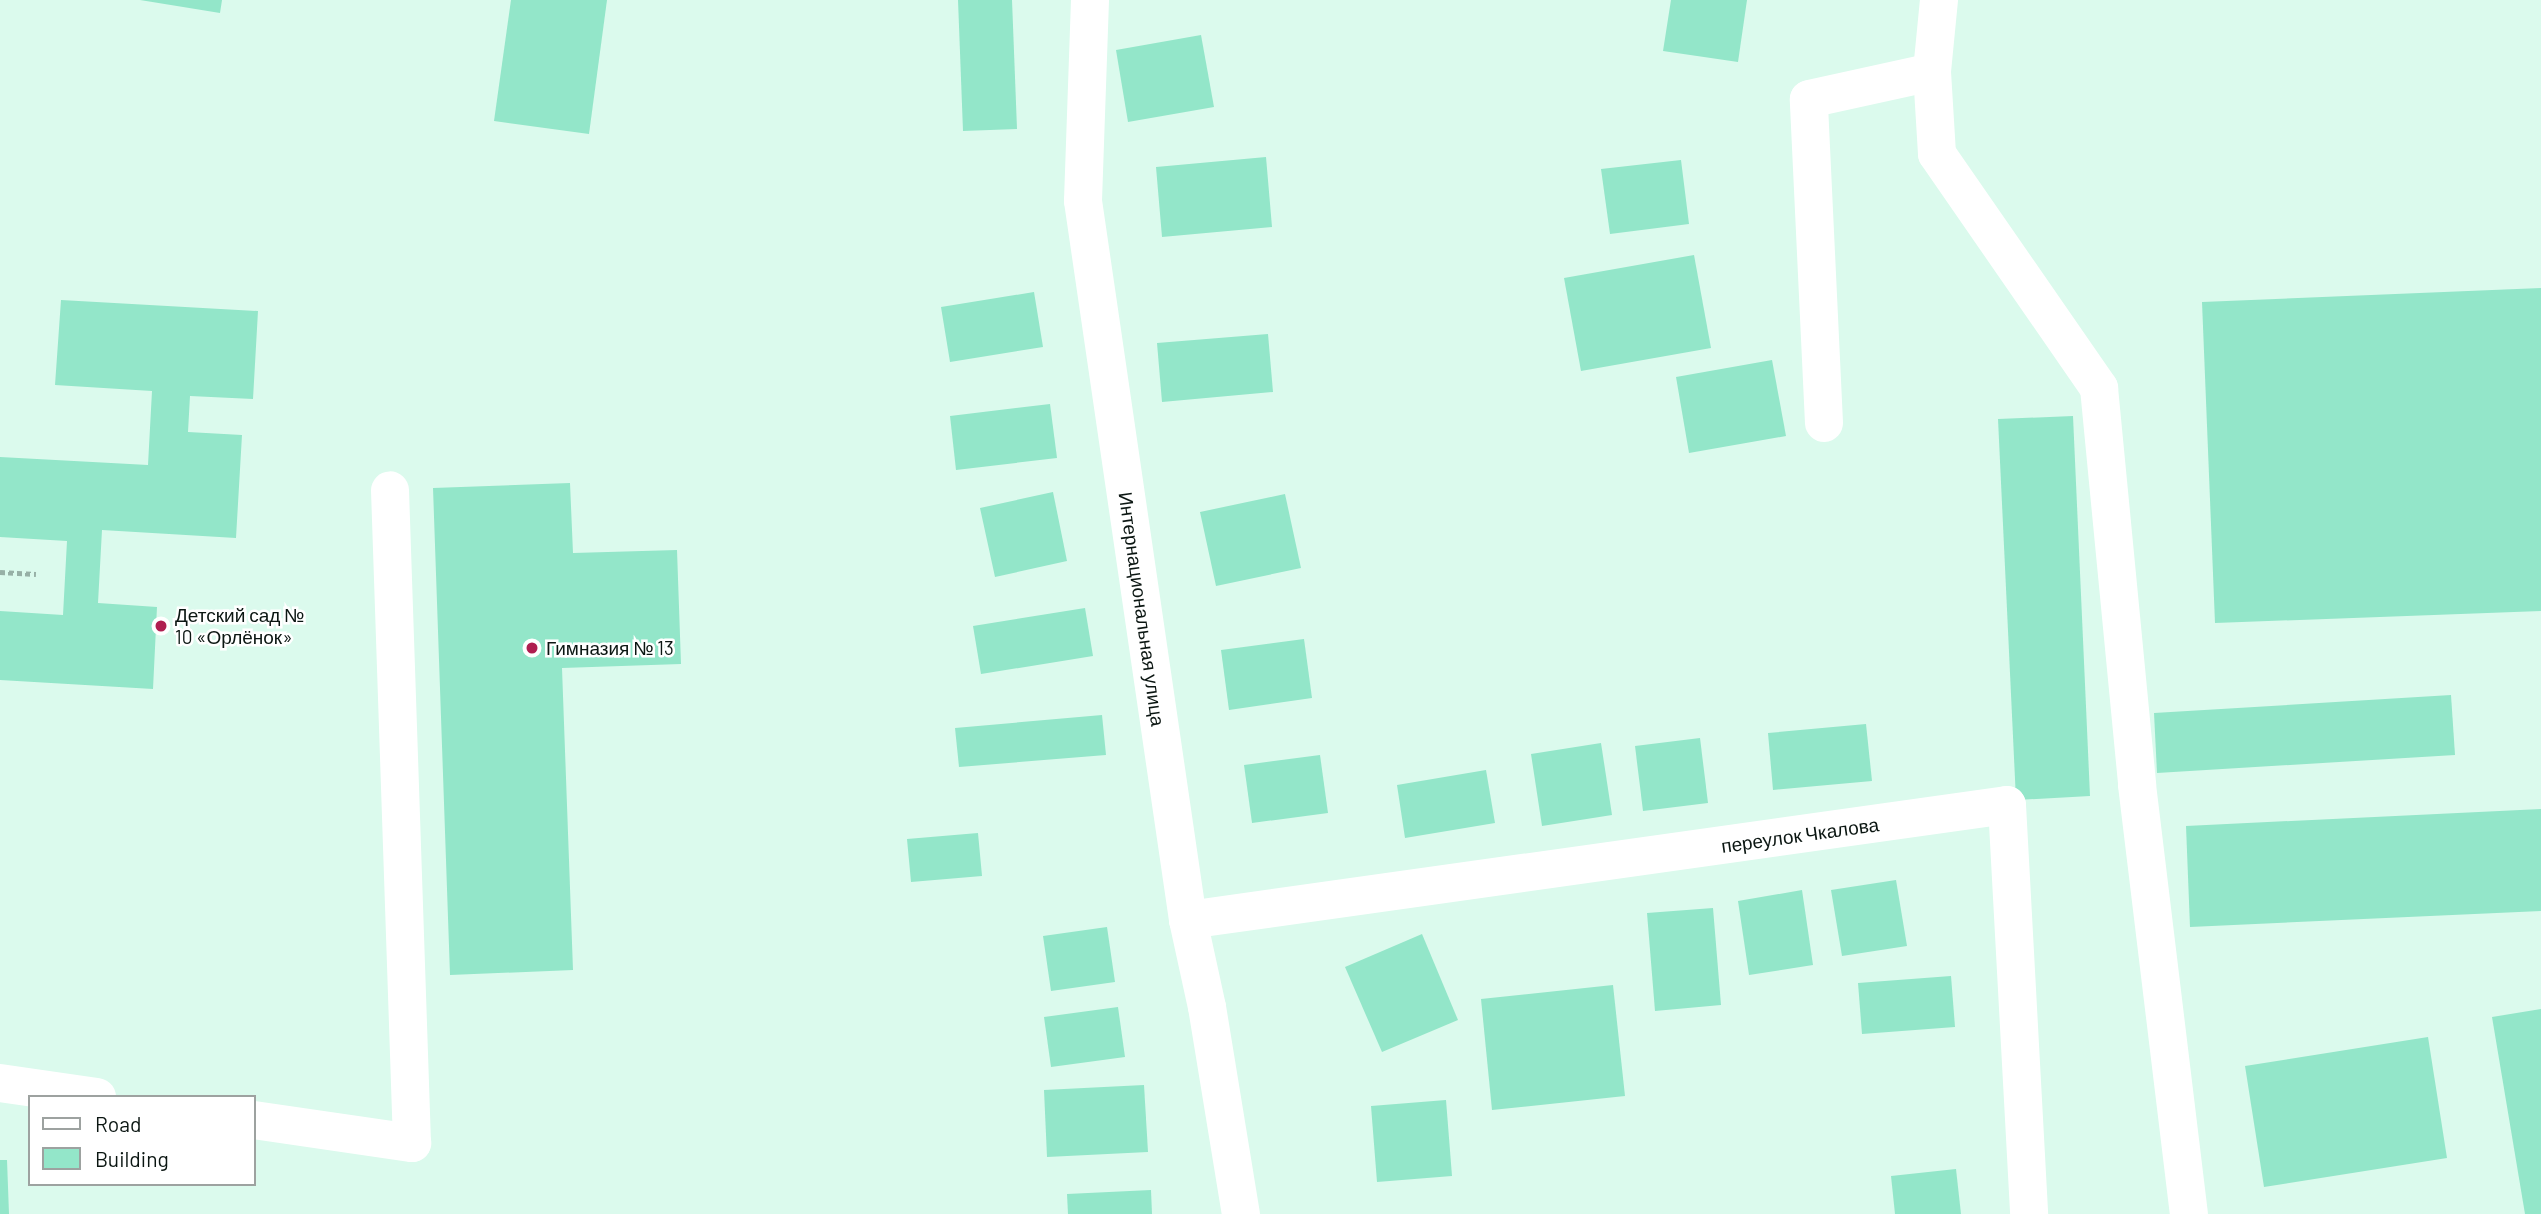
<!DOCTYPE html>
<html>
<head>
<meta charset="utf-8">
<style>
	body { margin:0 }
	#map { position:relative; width:2541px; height:1214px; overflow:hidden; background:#dbfaed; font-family:Barlow,sans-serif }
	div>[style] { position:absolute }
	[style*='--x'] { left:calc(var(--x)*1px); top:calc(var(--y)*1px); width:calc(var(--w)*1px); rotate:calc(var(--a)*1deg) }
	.building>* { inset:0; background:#93e6c9 }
	.path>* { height:4.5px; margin-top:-2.25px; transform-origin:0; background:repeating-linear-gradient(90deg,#97b0a6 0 5px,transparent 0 8.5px) }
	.minor>* { height:38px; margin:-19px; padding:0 19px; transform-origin:19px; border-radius:19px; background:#fff }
	.dots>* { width:19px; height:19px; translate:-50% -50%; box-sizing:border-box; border:4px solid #fff; border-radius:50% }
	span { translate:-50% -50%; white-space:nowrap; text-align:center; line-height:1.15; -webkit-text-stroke:5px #fff; paint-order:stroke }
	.street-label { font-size:19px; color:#0b1612 }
	.poi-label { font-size:19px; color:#0b1612 }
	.left { translate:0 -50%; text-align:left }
	.legend { position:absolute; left:28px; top:1095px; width:228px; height:91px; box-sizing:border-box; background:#fff; border:2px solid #9da2a0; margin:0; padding:9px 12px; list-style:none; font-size:21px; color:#0b1612 }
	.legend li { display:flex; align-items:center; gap:14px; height:35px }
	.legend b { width:35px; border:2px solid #9da2a0 }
</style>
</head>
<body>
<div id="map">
	<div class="building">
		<div style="clip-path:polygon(140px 0,222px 0,220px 13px)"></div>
		<div style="clip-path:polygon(511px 0,607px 0,589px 134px,494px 121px)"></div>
		<div style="clip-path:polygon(958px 0,1012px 0,1017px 129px,963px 131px)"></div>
		<div style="clip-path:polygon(1671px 0,1747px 0,1738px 62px,1663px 51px)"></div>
		<div style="clip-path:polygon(1201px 35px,1214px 107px,1128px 122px,1116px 50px)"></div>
		<div style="clip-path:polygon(1266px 157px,1272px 227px,1162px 237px,1156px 167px)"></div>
		<div style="clip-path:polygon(1681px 160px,1689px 224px,1610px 234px,1601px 169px)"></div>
		<div style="clip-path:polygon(1694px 255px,1711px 348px,1581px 371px,1564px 278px)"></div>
		<div style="clip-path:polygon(2541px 288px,2541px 611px,2215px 623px,2202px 302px)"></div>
		<div style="clip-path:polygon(1034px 292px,1043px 347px,950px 362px,941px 307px)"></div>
		<div style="clip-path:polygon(61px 300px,258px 311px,253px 399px,190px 396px,188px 432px,242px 435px,236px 538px,102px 530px,98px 603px,157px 607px,153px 689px,0 680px,0 611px,63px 615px,67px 541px,0 537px,0 457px,148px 465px,152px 391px,55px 385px)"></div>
		<div style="clip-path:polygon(1268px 334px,1273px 392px,1162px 402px,1157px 343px)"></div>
		<div style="clip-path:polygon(1772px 360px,1786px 436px,1689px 453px,1676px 377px)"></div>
		<div style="clip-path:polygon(1050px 404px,1057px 458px,956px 470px,950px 416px)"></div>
		<div style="clip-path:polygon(2073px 416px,2090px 796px,2016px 800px,1998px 419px)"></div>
		<div style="clip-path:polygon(570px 483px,573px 553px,677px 550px,681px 664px,562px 668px,573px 970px,450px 975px,433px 488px)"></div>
		<div style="clip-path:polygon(1053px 492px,1067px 561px,995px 577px,980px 508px)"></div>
		<div style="clip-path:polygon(1285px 494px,1301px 568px,1216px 586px,1200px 512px)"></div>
		<div style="clip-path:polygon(1085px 608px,1093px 656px,981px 674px,973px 626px)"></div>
		<div style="clip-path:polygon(1304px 639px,1312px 698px,1229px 710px,1221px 650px)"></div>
		<div style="clip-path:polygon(2451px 695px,2455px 755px,2157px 773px,2154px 713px)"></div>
		<div style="clip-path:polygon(1102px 715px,1106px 755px,959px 767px,955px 728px)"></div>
		<div style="clip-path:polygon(1866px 724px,1872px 781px,1773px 790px,1768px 733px)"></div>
		<div style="clip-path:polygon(1700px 738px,1708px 803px,1643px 811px,1635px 746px)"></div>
		<div style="clip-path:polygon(1601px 743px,1612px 815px,1542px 826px,1531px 754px)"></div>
		<div style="clip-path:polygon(1320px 755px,1328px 813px,1252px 823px,1244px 765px)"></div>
		<div style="clip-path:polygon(1486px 770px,1495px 823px,1405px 838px,1397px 785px)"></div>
		<div style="clip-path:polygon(2541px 809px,2541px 911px,2190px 927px,2186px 826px)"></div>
		<div style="clip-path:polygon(978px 833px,982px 876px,911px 882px,907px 839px)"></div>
		<div style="clip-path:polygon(1896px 880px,1907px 946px,1842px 956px,1831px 890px)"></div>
		<div style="clip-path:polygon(1802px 890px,1813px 965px,1749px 975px,1738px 901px)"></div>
		<div style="clip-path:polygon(1713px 908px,1721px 1005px,1655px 1011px,1647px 913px)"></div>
		<div style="clip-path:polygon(1107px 927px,1115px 982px,1051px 991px,1043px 936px)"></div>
		<div style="clip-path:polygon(1422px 934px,1458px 1020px,1382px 1052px,1345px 967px)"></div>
		<div style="clip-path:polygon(1951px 976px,1955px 1027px,1862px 1034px,1858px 983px)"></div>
		<div style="clip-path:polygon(1613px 985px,1625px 1096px,1492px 1110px,1481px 999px)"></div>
		<div style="clip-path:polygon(1118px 1007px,1125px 1057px,1051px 1067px,1044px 1017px)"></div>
		<div style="clip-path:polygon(2541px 1009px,2541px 1214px,2525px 1214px,2492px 1017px)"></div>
		<div style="clip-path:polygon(2428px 1037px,2447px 1158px,2264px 1187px,2245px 1066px)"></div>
		<div style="clip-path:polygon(1144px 1085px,1148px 1152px,1047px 1157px,1044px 1090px)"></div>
		<div style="clip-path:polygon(1446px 1100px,1452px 1176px,1377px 1182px,1371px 1106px)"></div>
		<div style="clip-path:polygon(0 1160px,7px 1160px,9px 1214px,0 1214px)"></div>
		<div style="clip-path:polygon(1956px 1169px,1961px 1214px,1895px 1214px,1891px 1176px)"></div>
		<div style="clip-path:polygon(1151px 1190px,1152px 1214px,1068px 1214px,1067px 1194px)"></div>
	</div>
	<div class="path">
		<div style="--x:0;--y:572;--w:36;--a:3"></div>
	</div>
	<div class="minor">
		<div style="--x:1090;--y:0;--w:201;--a:92"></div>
		<div style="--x:1083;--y:201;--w:727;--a:81.69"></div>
		<div style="--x:1188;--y:920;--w:89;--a:77.7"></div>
		<div style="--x:1207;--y:1007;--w:210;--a:80.7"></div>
		<div style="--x:1939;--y:0;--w:72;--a:95.6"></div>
		<div style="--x:1932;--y:72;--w:82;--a:86.5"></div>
		<div style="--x:1937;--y:154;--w:285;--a:55.3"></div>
		<div style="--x:2099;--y:388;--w:399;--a:84.5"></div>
		<div style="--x:2137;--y:785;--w:432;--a:83.1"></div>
		<div style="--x:1824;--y:423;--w:324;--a:-92.7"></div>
		<div style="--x:1809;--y:99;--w:126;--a:-12.4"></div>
		<div style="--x:1188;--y:920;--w:827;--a:-7.99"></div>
		<div style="--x:2007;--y:805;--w:410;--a:86.9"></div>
		<div style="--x:0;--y:1083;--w:98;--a:8.2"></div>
		<div style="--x:254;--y:1120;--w:160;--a:8.3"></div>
		<div style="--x:412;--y:1143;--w:653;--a:-91.93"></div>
	</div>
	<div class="dots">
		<div style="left:161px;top:626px;background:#af1e50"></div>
		<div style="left:532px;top:648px;background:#af1e50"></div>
	</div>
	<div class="street-label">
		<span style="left:1142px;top:609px;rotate:82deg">Интернациональная улица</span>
		<span style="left:1800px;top:835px;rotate:-8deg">переулок Чкалова</span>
	</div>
	<div class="poi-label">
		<span class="left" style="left:175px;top:626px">Детский сад №<br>10 «Орлёнок»</span>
		<span class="left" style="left:546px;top:648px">Гимназия № 13</span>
	</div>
	<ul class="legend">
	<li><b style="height:9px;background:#fff"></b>Road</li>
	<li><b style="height:19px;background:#93e6c9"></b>Building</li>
	</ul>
</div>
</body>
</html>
